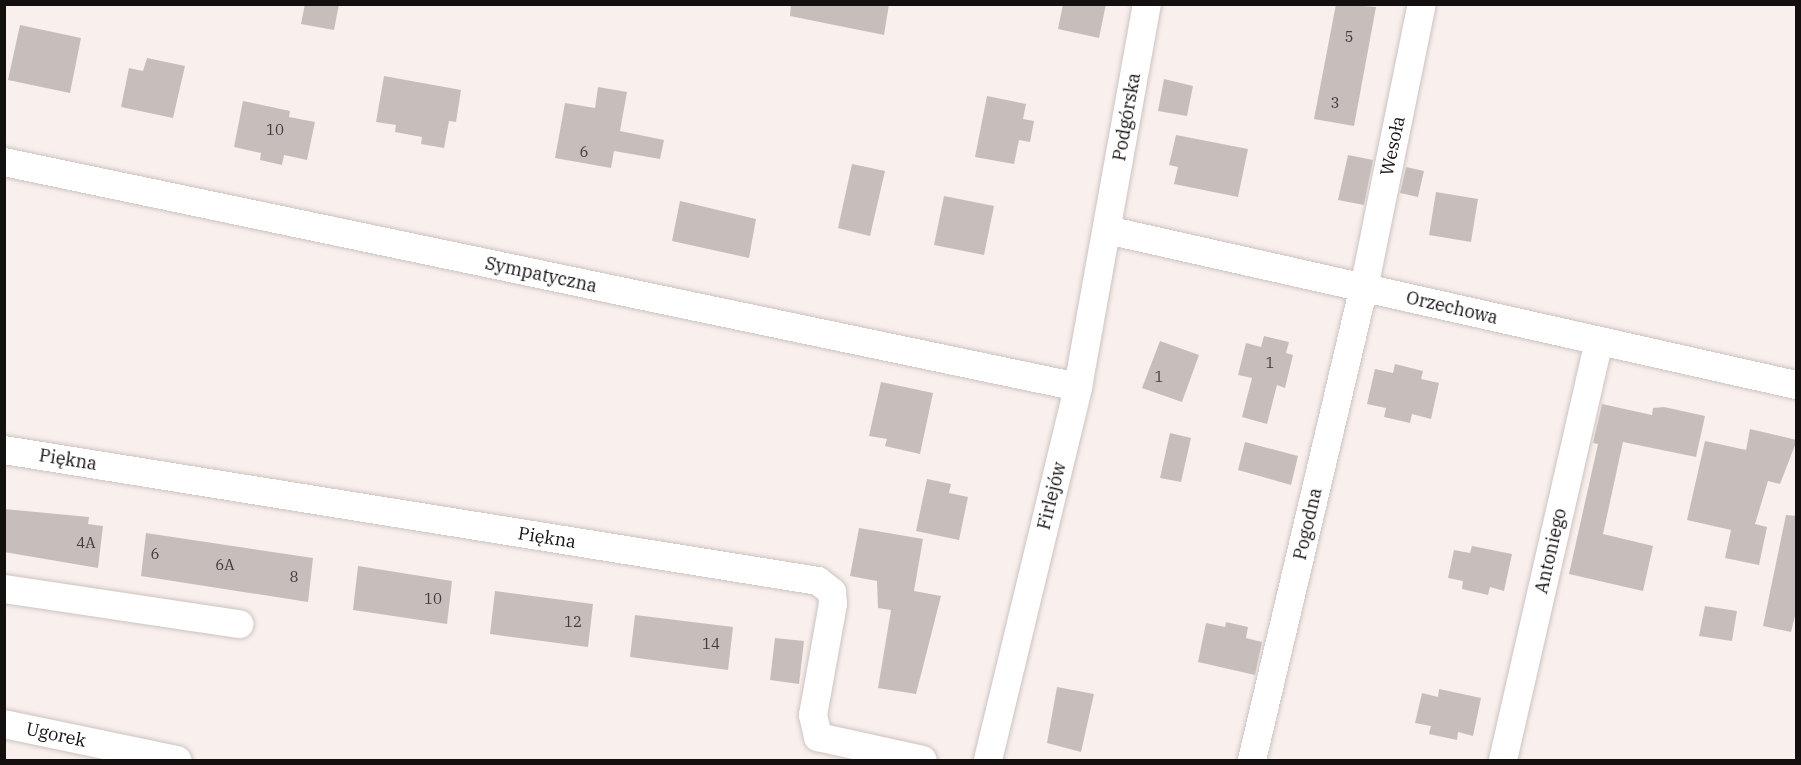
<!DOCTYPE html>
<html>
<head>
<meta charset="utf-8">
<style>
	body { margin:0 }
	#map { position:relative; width:1801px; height:765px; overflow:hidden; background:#f9f0ed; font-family:"IBM Plex Serif",serif }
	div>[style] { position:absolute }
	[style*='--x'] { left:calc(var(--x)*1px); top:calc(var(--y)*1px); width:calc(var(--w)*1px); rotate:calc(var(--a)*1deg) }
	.building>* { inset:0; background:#c7bebc }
	.roads { filter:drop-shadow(0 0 2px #ccc3c0) drop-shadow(0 0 2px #ccc3c0) }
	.minor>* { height:28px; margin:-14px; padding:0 14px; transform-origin:14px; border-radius:14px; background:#fff }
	span { translate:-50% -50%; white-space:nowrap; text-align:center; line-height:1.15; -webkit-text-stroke:5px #fff; paint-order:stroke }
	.number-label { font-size:15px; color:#403c3a }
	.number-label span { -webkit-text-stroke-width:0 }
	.street-label { font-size:18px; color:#13100f }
	.frame { position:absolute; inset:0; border:6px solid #13100f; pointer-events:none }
</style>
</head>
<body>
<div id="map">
	<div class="building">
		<div style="clip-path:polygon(305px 4px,339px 4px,334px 30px,301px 24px)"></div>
		<div style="clip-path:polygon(791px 4px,889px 4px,884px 35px,790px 16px)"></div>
		<div style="clip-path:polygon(1063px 4px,1106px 4px,1099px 38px,1058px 29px)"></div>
		<div style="clip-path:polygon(1336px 4px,1376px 7px,1354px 126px,1314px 119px)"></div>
		<div style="clip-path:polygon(20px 25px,81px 38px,70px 93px,8px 80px)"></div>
		<div style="clip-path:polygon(147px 58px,185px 66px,173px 118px,121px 107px,129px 68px,143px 71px)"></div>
		<div style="clip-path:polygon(384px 76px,461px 90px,456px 122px,449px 121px,444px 148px,421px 144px,422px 137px,395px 132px,396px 125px,376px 122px)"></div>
		<div style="clip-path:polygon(1164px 79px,1193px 86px,1187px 116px,1158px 111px)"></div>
		<div style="clip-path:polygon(598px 87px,627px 92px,620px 131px,664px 140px,660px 159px,614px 151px,611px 168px,555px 158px,565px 103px,595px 108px)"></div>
		<div style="clip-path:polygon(987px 96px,1026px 104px,1023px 119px,1034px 121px,1030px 142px,1019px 140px,1014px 164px,975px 157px)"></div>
		<div style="clip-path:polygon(243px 101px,290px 111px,289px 117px,315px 122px,307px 160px,284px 155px,282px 165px,260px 160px,261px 153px,234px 147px)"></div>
		<div style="clip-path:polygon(1176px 135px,1248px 149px,1238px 197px,1174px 184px,1178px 167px,1169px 165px)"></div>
		<div style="clip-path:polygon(1348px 155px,1373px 160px,1364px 205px,1338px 200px)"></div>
		<div style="clip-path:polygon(852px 164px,885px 171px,870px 236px,838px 228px)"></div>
		<div style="clip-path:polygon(1406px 167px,1424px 171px,1418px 197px,1400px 193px)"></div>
		<div style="clip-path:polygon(1436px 192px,1478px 199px,1471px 242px,1429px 235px)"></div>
		<div style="clip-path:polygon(944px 196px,994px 206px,984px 255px,934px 245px)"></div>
		<div style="clip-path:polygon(680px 201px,756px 219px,749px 258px,672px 241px)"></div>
		<div style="clip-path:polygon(1264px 336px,1289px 342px,1286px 353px,1293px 355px,1285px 388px,1277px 385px,1267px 424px,1242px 417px,1252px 378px,1238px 375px,1246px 343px,1261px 347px)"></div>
		<div style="clip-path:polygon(1160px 341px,1199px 355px,1182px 402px,1142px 388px)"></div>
		<div style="clip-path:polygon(1395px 364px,1423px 371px,1421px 379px,1439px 383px,1431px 419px,1412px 414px,1410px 423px,1384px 417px,1386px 408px,1367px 404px,1375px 369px,1393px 373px)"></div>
		<div style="clip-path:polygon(881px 382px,933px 393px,920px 454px,885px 446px,887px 439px,869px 436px)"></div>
		<div style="clip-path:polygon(1602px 404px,1652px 415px,1653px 408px,1664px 407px,1705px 416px,1696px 457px,1623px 442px,1603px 534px,1653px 546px,1643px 591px,1569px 574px,1598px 444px,1593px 443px)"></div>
		<div style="clip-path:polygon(1750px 429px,1797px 440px,1780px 484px,1768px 481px,1755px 524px,1767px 527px,1759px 565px,1725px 558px,1731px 530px,1687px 520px,1705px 441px,1746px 450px)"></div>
		<div style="clip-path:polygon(1170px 433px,1191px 438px,1181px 482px,1160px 478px)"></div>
		<div style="clip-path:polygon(1245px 442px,1298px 456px,1291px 485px,1238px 470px)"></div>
		<div style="clip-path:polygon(927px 479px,951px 484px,949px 493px,968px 497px,959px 540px,916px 531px)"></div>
		<div style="clip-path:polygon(4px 509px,89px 517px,88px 524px,103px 526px,98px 568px,4px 552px)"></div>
		<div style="clip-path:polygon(1786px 515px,1797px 516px,1797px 608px,1791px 632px,1763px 626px)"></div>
		<div style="clip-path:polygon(859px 528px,923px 539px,914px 591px,941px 596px,916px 694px,878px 688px,891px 610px,878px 608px,877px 581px,850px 576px)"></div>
		<div style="clip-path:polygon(146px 533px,313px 558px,308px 602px,141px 576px)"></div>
		<div style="clip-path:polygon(1472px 546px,1512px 554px,1504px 591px,1490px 587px,1488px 595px,1462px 589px,1463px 581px,1448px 578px,1454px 550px,1470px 553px)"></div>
		<div style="clip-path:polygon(358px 566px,452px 581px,447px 624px,353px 610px)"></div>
		<div style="clip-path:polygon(495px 591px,593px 604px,588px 647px,490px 634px)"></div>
		<div style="clip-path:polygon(1705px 606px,1737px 611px,1732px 641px,1699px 636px)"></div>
		<div style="clip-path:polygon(635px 615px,733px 627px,728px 670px,630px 657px)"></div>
		<div style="clip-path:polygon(1226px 622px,1248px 627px,1246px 638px,1262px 642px,1255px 675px,1198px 662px,1206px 623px,1225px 627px)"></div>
		<div style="clip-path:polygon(775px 638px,804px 641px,799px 684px,770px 680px)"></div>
		<div style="clip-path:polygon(1057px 687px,1094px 694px,1081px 752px,1047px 743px)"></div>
		<div style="clip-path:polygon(1439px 689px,1481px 698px,1473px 736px,1458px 732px,1457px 740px,1429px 734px,1431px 726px,1415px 723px,1422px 693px,1438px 697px)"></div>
	</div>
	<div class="roads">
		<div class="minor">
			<div style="--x:4;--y:162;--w:1097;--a:11.83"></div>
			<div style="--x:1107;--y:230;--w:706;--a:12.68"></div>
			<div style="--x:4;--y:450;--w:824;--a:9.14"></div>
			<div style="--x:818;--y:581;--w:18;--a:38"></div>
			<div style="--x:832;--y:592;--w:12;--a:85"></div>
			<div style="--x:833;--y:604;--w:113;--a:100.2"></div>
			<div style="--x:813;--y:715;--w:23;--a:77"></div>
			<div style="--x:818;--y:737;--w:107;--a:12.4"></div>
			<div style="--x:4;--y:589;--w:238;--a:8.5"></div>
			<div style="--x:4;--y:724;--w:177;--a:11.8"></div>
			<div style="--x:988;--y:760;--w:384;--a:-76.4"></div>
			<div style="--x:1078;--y:387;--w:389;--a:-79.8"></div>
			<div style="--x:1252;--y:760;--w:485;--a:-76.7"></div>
			<div style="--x:1364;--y:288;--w:290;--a:-78.5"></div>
			<div style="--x:1503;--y:760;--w:430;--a:-77.1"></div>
		</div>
	</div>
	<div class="number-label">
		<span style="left:1349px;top:37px">5</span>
		<span style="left:1335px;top:103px">3</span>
		<span style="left:275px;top:130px">10</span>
		<span style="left:584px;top:152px">6</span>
		<span style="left:1270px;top:363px">1</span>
		<span style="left:1159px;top:377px">1</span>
		<span style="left:86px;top:543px">4A</span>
		<span style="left:155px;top:554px">6</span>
		<span style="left:225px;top:565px">6A</span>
		<span style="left:294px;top:577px">8</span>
		<span style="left:433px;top:599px">10</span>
		<span style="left:573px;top:622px">12</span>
		<span style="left:711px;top:644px">14</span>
	</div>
	<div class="street-label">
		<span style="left:1127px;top:117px;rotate:-80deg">Podgórska</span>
		<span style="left:1393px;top:146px;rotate:-78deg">Wesoła</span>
		<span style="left:541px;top:275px;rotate:12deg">Sympatyczna</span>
		<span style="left:1452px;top:308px;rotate:13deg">Orzechowa</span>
		<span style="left:68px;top:460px;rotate:9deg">Piękna</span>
		<span style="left:1052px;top:496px;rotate:-76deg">Firlejów</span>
		<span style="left:1308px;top:524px;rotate:-77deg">Pogodna</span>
		<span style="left:547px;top:538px;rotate:9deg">Piękna</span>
		<span style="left:1551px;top:551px;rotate:-77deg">Antoniego</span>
		<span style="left:56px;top:735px;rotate:12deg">Ugorek</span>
	</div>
	<div class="frame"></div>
</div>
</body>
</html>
